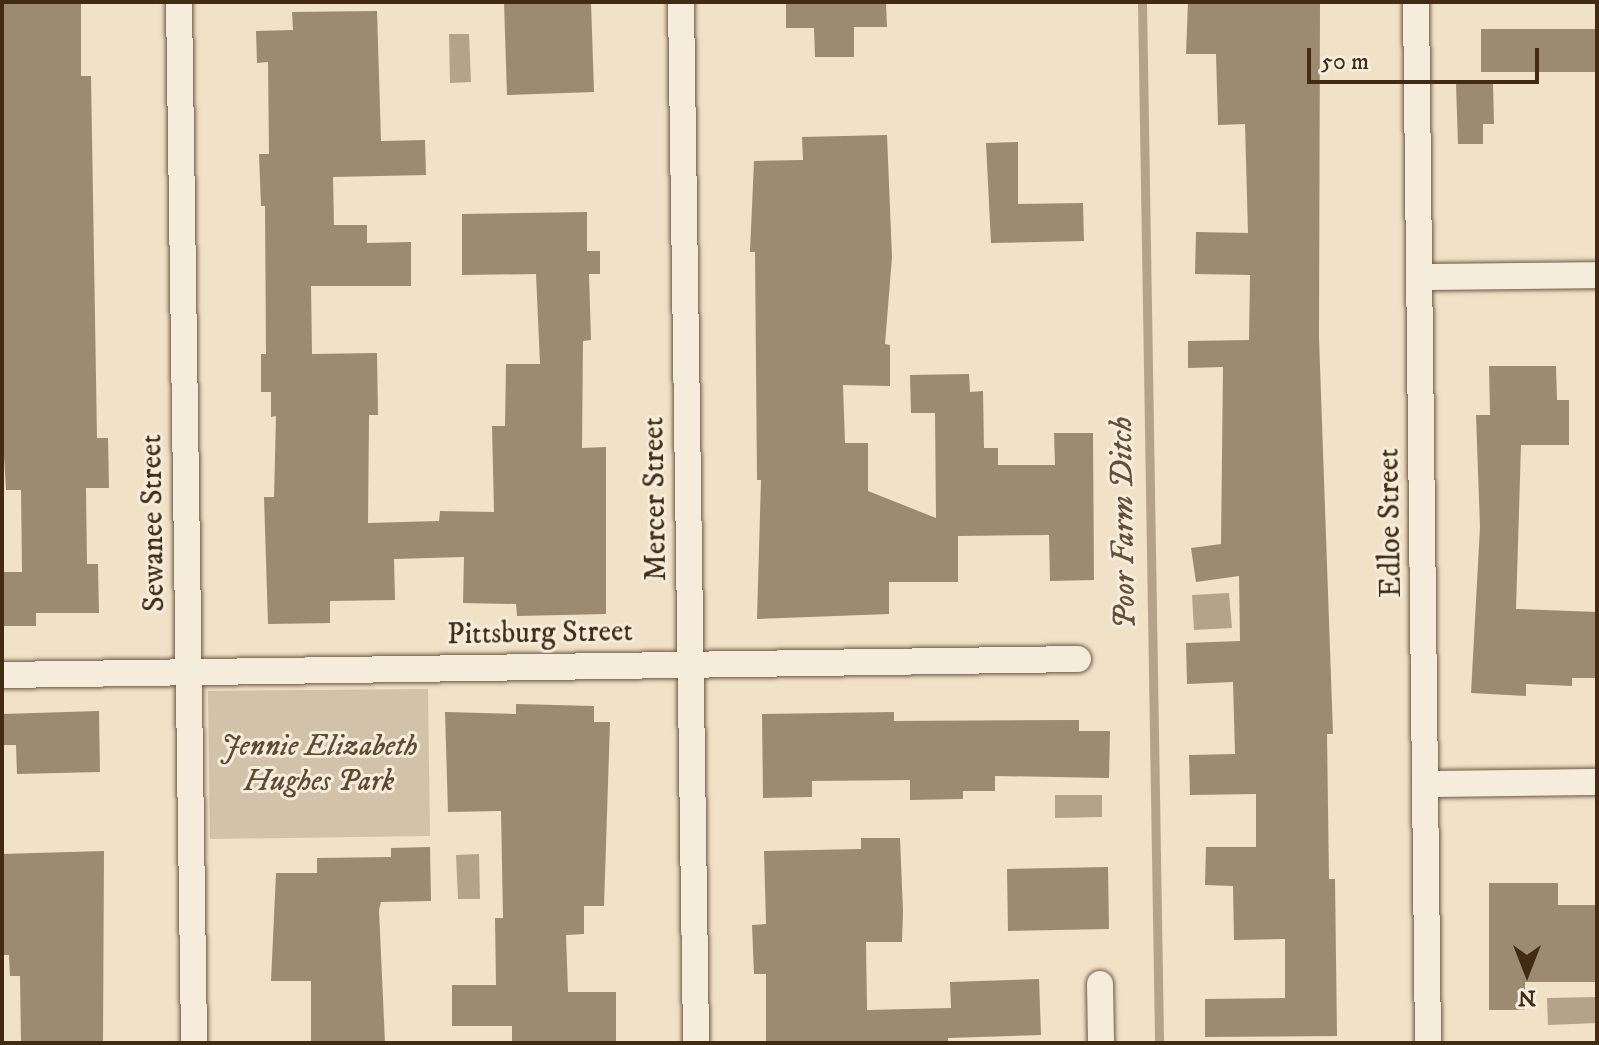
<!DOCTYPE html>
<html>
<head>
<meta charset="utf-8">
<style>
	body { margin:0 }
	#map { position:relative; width:1599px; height:1045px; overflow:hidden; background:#f0e1c7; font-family:"IM FELL DW Pica",serif }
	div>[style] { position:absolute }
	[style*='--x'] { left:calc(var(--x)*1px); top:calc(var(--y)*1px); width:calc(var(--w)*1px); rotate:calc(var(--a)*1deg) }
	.green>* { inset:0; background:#d2c2a9 }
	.water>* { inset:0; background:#b4a38a }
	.stream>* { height:9px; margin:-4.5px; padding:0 4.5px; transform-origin:4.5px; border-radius:4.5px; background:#b4a38a }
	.building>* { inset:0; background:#9c8a71 }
	.roads { filter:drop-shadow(0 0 2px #6d5841) drop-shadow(0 0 2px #6d5841) }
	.minor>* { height:26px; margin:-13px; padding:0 13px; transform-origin:13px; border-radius:13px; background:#f5ecdb }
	span { translate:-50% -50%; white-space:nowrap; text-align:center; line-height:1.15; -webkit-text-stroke:6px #f5ecdb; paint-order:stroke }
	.street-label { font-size:30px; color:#412b14 }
	.park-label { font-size:30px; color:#5e4932; font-style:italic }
	.water-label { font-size:32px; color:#644f37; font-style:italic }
	.frame { position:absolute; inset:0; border:4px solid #412b14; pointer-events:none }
	.north { position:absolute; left:1487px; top:933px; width:80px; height:80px; -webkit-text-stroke:6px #f5ecdb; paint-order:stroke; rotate:180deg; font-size:22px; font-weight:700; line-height:32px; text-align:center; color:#412b14 }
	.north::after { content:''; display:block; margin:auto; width:28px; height:36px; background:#412b14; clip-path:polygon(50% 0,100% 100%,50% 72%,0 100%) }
	.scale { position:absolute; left:1307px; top:48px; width:232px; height:36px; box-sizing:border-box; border:4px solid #412b14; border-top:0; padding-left:10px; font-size:24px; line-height:28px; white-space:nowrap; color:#412b14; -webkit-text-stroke:6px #f5ecdb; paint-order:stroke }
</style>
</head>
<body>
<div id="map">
	<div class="green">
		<div style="clip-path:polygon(428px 689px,430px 836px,210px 839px,208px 691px)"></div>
	</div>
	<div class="water">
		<div style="clip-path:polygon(449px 34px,469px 34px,471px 82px,450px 83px)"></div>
		<div style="clip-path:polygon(1229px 593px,1232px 628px,1194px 630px,1192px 595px)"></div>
		<div style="clip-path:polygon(1055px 795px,1102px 795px,1102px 817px,1055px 818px)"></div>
		<div style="clip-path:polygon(479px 854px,480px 899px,458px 899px,456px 855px)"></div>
		<div style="clip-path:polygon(1597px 997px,1597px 1023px,1548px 1025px,1547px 998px)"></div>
	</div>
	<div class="stream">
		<div style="--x:1142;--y:2;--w:1041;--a:89.06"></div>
	</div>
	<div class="building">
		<div style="clip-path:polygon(3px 2px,81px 2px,81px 76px,91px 76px,97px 438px,108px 438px,109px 488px,86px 488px,87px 564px,98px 564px,99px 613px,36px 613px,36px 626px,2px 626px,2px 572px,22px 572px,21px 490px,6px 490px,2px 422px)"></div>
		<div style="clip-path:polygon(504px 2px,591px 2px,594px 92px,507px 95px)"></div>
		<div style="clip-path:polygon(786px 2px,886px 2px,887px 27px,854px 27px,854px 57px,815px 57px,814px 28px,786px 28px)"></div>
		<div style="clip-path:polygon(1188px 2px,1320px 2px,1319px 338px,1333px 734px,1327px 734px,1329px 879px,1335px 879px,1337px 1036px,1205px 1037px,1205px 999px,1285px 998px,1285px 939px,1234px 940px,1233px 886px,1205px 885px,1206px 847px,1256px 847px,1256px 794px,1190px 795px,1189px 755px,1235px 754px,1233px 682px,1187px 684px,1186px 643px,1240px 641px,1239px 576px,1196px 582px,1191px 548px,1221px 544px,1223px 367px,1188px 368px,1188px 341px,1249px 340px,1250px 275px,1195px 274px,1196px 232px,1248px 233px,1245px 124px,1218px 125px,1216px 54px,1186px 54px)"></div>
		<div style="clip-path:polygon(377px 11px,381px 141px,425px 140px,426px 175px,333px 177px,334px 225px,367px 225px,367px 243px,411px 242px,411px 286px,311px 286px,312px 354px,377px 353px,378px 415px,369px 415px,368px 523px,439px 521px,440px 511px,494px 512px,492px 426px,505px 426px,506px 364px,540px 364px,536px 274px,462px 275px,462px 214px,587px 212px,587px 251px,600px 251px,600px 274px,589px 274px,591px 340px,583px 341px,582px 448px,606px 447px,606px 614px,517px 616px,516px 604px,463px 603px,464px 557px,394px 559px,395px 600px,330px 601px,330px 623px,268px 624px,264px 497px,274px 497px,276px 416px,271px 417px,271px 392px,261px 392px,261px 354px,266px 354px,265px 206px,261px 206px,259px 154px,269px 154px,268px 62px,257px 63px,256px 31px,293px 30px,292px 12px)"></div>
		<div style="clip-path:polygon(1481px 29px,1597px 29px,1597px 72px,1481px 72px)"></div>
		<div style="clip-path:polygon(1493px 83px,1494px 124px,1483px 124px,1483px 144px,1458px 144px,1456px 84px)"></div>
		<div style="clip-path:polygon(887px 135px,892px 257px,885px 344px,890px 345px,890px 386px,843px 385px,845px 443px,868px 443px,868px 491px,936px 518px,935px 413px,911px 413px,910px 375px,969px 374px,970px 392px,983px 391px,984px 448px,998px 448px,998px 465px,1055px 465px,1054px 433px,1093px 433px,1094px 580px,1050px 581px,1049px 535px,958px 536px,958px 582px,889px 582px,889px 614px,757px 619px,761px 480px,757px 480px,755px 252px,750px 252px,754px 161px,803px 160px,802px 137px)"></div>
		<div style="clip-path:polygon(1018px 142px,1018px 204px,1083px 203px,1084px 241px,991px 243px,986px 143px)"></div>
		<div style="clip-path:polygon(1489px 366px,1556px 366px,1557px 400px,1569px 400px,1569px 445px,1521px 445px,1516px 609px,1597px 612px,1597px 678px,1572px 678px,1572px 686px,1526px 684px,1526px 696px,1471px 693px,1480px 527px,1476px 415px,1490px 415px)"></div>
		<div style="clip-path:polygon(516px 704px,594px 706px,594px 722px,610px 722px,604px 906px,584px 906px,584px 934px,566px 935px,568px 992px,616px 992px,616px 1043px,512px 1043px,512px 1026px,452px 1026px,452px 985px,496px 985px,495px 918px,503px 918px,501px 811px,448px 812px,445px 712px,516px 714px)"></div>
		<div style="clip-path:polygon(99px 711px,100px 772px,17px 774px,16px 745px,2px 745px,2px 714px)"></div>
		<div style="clip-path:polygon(894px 712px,894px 721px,1079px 720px,1079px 731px,1110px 731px,1109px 778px,995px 776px,995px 791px,963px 791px,963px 799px,910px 800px,910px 780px,812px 781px,812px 797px,763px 798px,762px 714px)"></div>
		<div style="clip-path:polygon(861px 838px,900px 838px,903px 911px,902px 942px,866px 942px,867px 1010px,951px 1008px,950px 982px,1039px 979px,1041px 1035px,948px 1038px,948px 1043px,766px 1043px,766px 974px,754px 974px,752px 925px,766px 924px,764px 851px,861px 849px)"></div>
		<div style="clip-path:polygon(430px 847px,431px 901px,381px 902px,379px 910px,385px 1043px,311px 1043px,311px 981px,271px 981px,276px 873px,317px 873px,317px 858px,391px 857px,391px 848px)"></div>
		<div style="clip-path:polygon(104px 851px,103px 1043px,21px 1043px,20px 976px,10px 976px,9px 955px,2px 955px,2px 854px)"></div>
		<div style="clip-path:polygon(1108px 867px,1109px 929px,1008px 931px,1007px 869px)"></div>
		<div style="clip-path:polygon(1489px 883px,1558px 883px,1558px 905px,1597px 905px,1597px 982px,1525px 982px,1525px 1010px,1489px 1010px)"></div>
	</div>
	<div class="roads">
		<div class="minor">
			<div style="--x:179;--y:2;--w:1041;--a:89.17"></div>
			<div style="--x:681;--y:2;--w:1041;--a:89.17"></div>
			<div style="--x:1416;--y:2;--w:1041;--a:89.34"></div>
			<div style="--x:1420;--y:277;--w:177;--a:-0.6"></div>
			<div style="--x:2;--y:675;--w:1076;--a:-0.85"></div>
			<div style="--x:1427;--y:784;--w:170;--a:-0.7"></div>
			<div style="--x:1100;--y:984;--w:59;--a:89"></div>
		</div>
	</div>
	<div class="street-label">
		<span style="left:656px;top:499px;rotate:-91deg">Mercer Street</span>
		<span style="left:154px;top:523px;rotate:-91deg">Sewanee Street</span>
		<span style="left:1391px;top:523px;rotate:-91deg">Edloe Street</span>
		<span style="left:540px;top:634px;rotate:-1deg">Pittsburg Street</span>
	</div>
	<div class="park-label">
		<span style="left:319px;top:764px">Jennie Elizabeth<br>Hughes Park</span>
	</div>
	<div class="water-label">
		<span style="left:1124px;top:523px;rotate:-91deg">Poor Farm Ditch</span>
	</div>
	<div class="frame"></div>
	<div class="north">N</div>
	<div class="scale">50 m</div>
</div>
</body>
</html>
